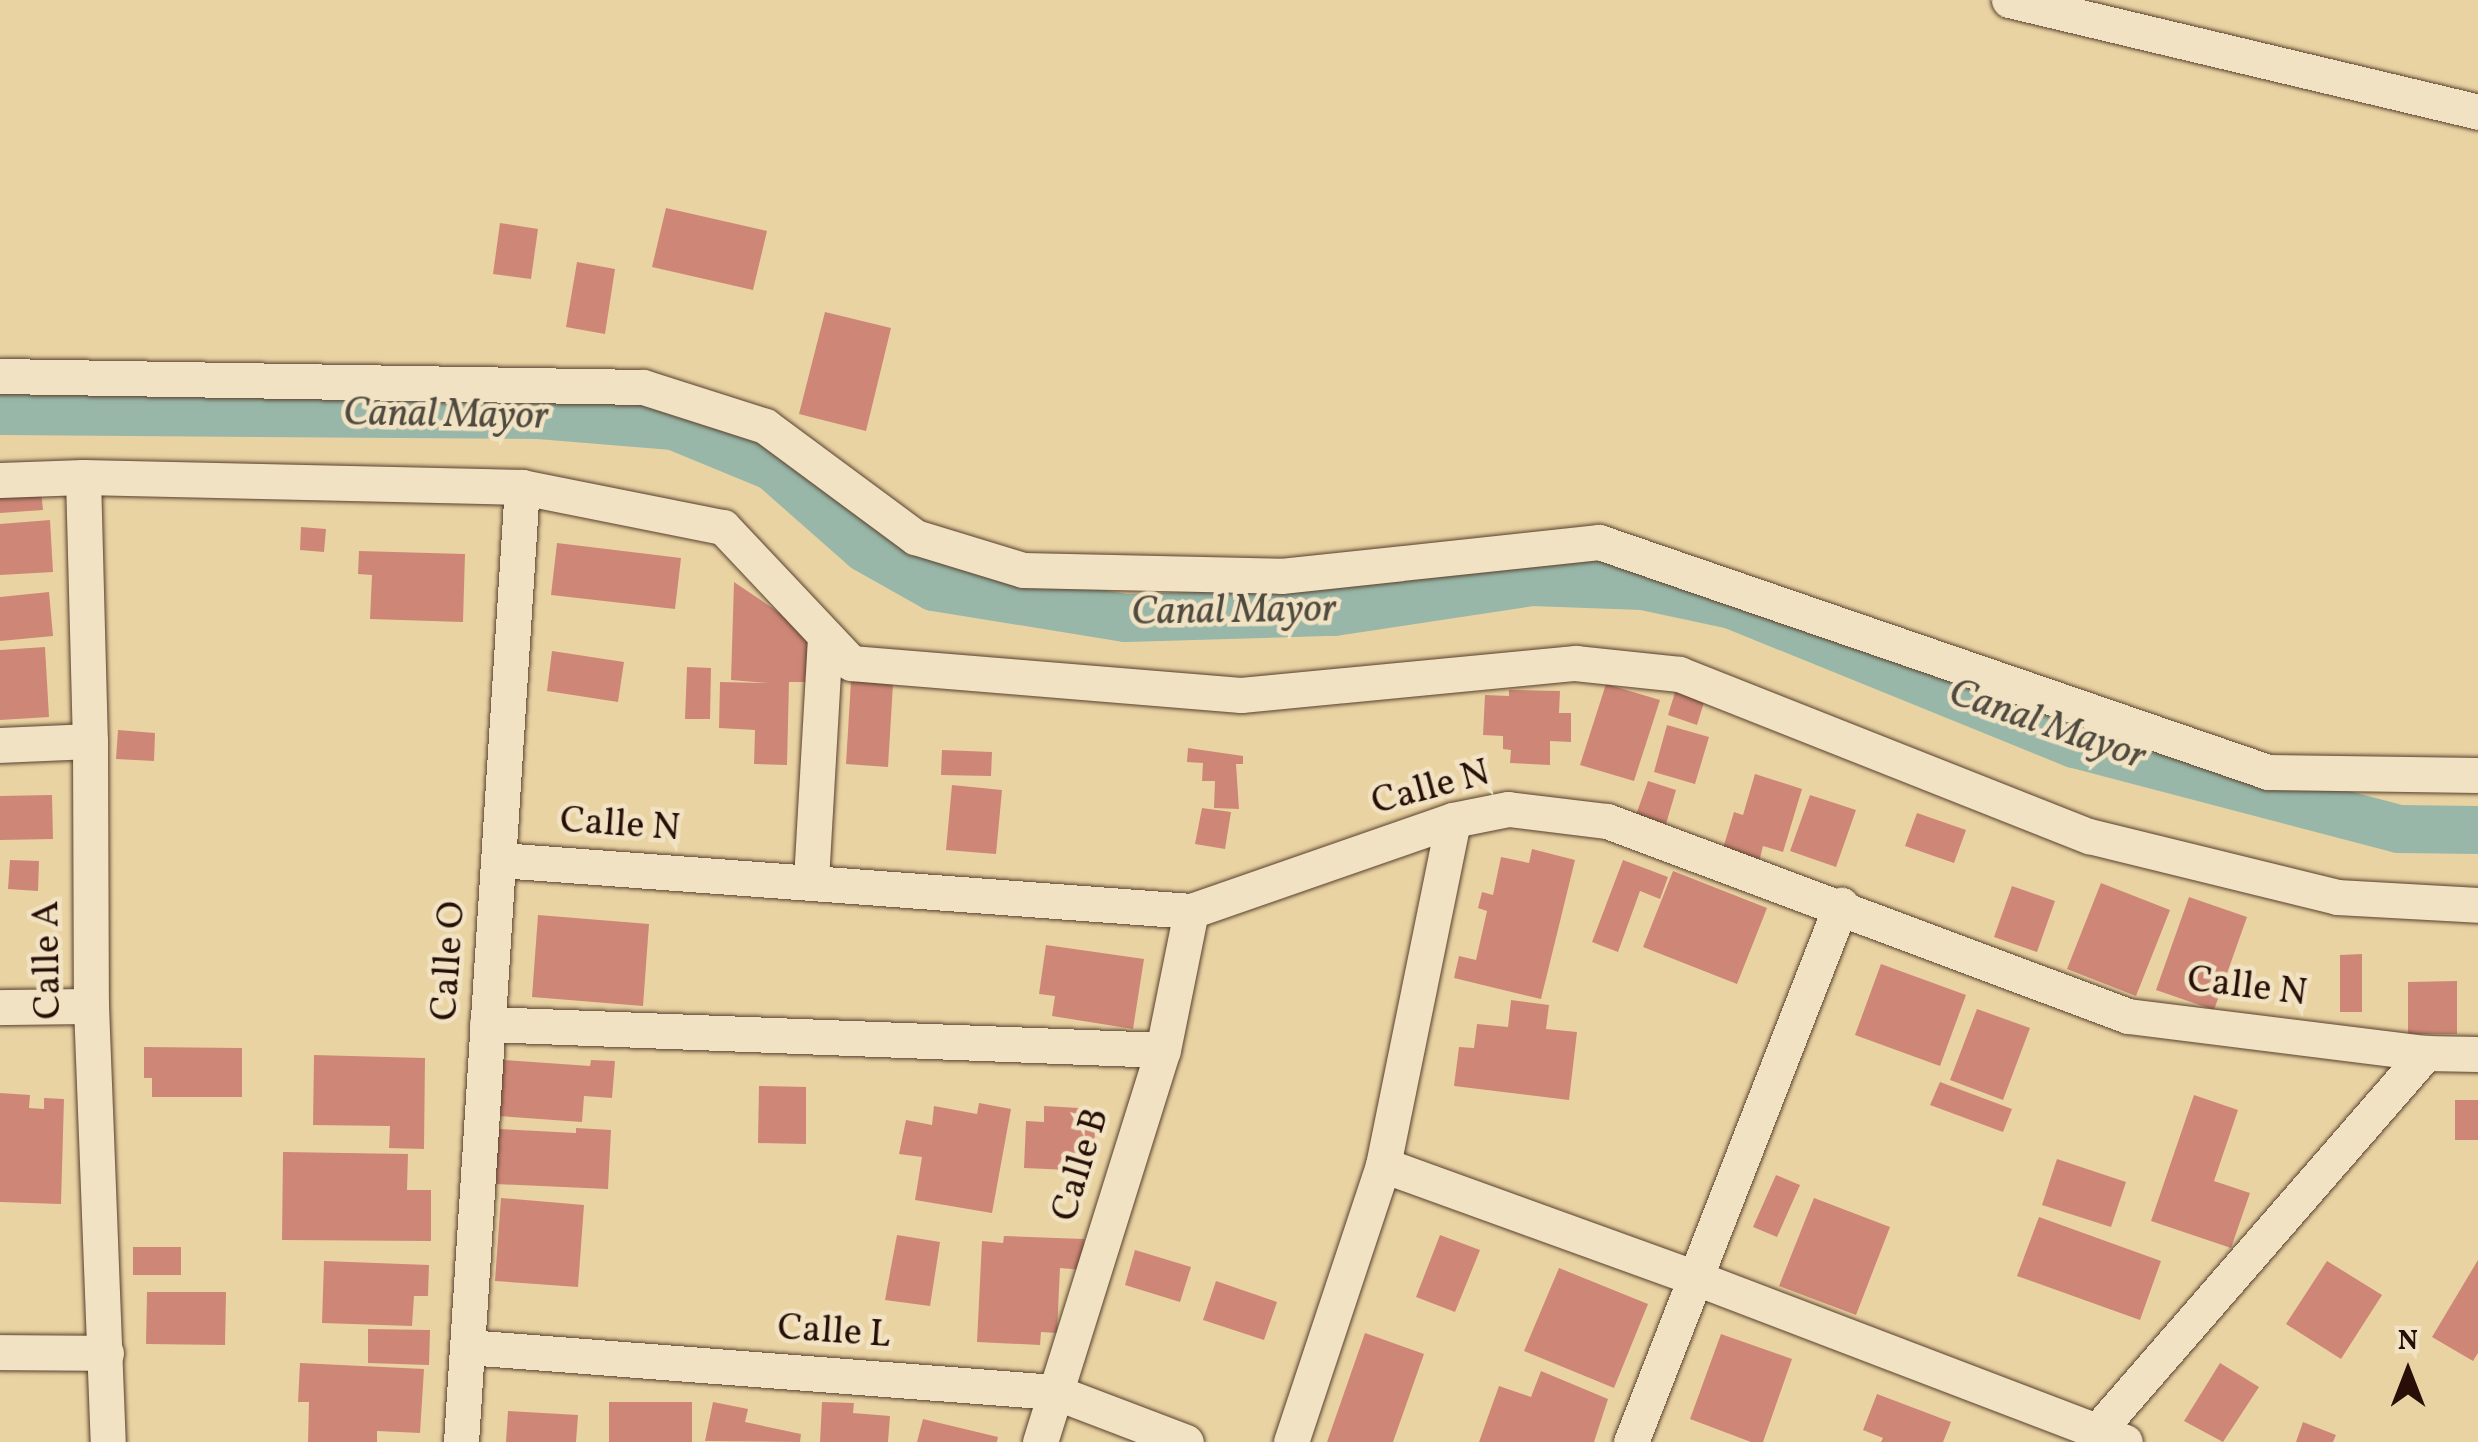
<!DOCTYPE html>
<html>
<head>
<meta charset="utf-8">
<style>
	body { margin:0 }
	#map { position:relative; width:2478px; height:1442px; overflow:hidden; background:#ead3a3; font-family:Vollkorn,serif }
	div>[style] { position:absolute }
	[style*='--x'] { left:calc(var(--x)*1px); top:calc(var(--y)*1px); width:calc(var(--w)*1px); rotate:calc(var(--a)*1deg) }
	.canal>* { height:48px; margin:-24px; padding:0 24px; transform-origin:24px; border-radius:24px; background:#98b7a8 }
	.building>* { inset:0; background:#ce8777 }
	.roads { filter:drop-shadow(0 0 2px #58402e) drop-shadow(0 0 2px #58402e) }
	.street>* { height:35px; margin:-17.5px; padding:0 17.5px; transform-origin:17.5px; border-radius:17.5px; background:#f1e2c3 }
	span { translate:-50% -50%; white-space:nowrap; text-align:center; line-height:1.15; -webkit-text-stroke:9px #f1e2c3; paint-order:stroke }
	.street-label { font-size:38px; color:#270f07 }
	.water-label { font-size:40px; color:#4f4a3f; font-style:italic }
	.north { position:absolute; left:2358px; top:1322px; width:100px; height:100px; -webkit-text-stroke:8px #f1e2c3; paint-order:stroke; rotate:0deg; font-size:28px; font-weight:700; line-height:40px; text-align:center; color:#270f07 }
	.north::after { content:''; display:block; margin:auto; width:35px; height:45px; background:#270f07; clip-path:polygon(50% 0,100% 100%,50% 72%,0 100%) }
</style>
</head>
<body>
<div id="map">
	<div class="canal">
		<div style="--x:0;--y:411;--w:539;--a:0.43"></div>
		<div style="--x:539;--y:415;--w:135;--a:4.7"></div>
		<div style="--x:674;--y:426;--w:107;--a:22.5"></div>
		<div style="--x:773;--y:467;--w:123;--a:41.4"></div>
		<div style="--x:865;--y:548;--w:79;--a:29.5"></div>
		<div style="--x:934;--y:587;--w:194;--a:9.2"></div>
		<div style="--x:1126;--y:618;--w:208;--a:-1.7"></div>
		<div style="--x:1334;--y:612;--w:200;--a:-8.6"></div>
		<div style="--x:1532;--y:582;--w:111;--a:2.1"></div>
		<div style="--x:1643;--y:586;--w:91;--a:12.1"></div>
		<div style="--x:1732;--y:605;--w:370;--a:22.1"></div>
		<div style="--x:2075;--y:744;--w:335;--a:14.7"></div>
		<div style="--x:2399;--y:829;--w:79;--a:0.7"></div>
	</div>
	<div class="building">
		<div style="clip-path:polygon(666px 208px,767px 231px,753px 290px,652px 267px)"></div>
		<div style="clip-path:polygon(500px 223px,538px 229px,531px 279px,493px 274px)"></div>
		<div style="clip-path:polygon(577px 262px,615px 269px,605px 334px,566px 327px)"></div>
		<div style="clip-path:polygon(825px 312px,891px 328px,866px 431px,799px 414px)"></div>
		<div style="clip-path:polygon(41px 490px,43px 510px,0 513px,0 493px)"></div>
		<div style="clip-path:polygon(50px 520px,53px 572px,0 575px,0 524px)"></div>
		<div style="clip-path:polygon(301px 527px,326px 529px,324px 552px,300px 550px)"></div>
		<div style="clip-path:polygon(557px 543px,681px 558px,675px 609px,551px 595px)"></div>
		<div style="clip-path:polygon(359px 551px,465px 554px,463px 622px,370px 619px,372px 575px,358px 574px)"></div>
		<div style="clip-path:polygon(734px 582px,808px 632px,807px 682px,789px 682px,787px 765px,754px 764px,755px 730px,719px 728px,720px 682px,768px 683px,731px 680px)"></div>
		<div style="clip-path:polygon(49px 592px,53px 636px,0 641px,0 597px)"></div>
		<div style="clip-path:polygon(45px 647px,49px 717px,0 720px,0 650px)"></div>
		<div style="clip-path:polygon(552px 651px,624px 662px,618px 702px,547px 691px)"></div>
		<div style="clip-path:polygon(687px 667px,711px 668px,710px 719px,685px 719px)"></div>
		<div style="clip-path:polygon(851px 681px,893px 684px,888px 767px,846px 764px)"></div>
		<div style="clip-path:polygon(1606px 684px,1660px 700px,1634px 781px,1580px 765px)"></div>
		<div style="clip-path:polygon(1676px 689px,1705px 699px,1697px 725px,1668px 715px)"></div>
		<div style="clip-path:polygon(1509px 690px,1560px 691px,1559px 713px,1571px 713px,1571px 742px,1550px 741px,1550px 765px,1510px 763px,1511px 750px,1503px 749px,1503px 736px,1483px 735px,1485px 695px,1509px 696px)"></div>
		<div style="clip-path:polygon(1667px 725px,1709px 737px,1695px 784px,1654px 772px)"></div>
		<div style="clip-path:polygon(118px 730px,155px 733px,154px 761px,116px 759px)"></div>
		<div style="clip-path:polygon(1188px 748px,1243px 756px,1243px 764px,1236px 764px,1239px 809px,1214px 808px,1215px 781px,1202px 781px,1203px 763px,1187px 762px)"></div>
		<div style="clip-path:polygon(942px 750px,992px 752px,991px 776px,941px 775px)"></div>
		<div style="clip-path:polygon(1755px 774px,1802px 789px,1783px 852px,1763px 846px,1758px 866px,1721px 855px,1734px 812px,1743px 815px)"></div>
		<div style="clip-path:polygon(1648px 781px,1676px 790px,1666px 824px,1636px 815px)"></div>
		<div style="clip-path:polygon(952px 785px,1002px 790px,996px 854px,946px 850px)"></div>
		<div style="clip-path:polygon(52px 795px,53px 839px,0 840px,0 796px)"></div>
		<div style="clip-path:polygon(1810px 795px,1856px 810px,1836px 867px,1790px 851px)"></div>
		<div style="clip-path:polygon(1202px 808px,1231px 812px,1225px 849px,1195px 844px)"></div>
		<div style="clip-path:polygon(1917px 813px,1966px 830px,1954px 863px,1905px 846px)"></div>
		<div style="clip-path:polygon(1532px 849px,1575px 860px,1541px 999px,1454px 978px,1459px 956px,1476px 960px,1487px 911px,1478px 908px,1482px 892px,1493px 895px,1501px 857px,1529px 863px)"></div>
		<div style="clip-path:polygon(10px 860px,39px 861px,38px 891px,8px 889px)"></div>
		<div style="clip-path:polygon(1623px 860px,1668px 877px,1660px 899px,1640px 891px,1618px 952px,1592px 942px)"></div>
		<div style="clip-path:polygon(1673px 871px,1767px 908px,1737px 984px,1643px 947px)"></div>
		<div style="clip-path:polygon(2101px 883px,2170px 910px,2136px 996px,2067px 969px)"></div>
		<div style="clip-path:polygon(2012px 886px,2055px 901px,2037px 952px,1994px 937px)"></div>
		<div style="clip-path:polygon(2189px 897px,2247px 917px,2214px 1010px,2156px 990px)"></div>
		<div style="clip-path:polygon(538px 915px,649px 924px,643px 1006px,532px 997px)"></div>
		<div style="clip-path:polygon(1046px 945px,1144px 959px,1133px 1029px,1052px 1016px,1055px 996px,1039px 994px)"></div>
		<div style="clip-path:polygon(2362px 954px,2362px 1012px,2340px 1012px,2340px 955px)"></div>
		<div style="clip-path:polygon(1881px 964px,1966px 995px,1940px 1066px,1855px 1035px)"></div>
		<div style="clip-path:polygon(2457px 981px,2457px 1034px,2408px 1034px,2408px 982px)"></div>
		<div style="clip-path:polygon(1511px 1000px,1549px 1005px,1546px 1029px,1577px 1032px,1569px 1100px,1454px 1086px,1459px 1047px,1474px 1048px,1477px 1024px,1508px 1027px)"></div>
		<div style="clip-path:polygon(1977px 1009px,2030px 1028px,2003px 1100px,1950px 1080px)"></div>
		<div style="clip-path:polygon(144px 1047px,242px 1048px,242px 1097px,152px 1097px,152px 1078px,144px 1078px)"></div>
		<div style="clip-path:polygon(314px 1055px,425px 1058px,424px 1149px,389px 1148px,390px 1126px,313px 1125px)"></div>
		<div style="clip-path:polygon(503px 1060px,590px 1066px,591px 1060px,615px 1061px,612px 1098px,584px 1096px,582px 1122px,499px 1116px)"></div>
		<div style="clip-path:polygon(1940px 1082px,2012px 1109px,2003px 1132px,1930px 1105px)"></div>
		<div style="clip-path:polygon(759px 1086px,806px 1087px,806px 1144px,758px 1143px)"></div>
		<div style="clip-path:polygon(0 1093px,30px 1095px,29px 1108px,44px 1109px,44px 1098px,64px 1099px,61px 1204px,0 1202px)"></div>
		<div style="clip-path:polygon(2194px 1095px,2238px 1110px,2214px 1181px,2250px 1193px,2231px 1248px,2151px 1221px)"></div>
		<div style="clip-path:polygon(2455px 1100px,2478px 1100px,2478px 1140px,2455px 1140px)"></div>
		<div style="clip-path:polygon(979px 1103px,1011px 1109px,992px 1213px,915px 1200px,922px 1157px,899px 1154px,906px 1120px,932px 1125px,934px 1106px,977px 1114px)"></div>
		<div style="clip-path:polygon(1044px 1106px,1096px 1109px,1093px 1171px,1024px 1168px,1026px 1121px,1044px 1122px)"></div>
		<div style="clip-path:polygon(576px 1128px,611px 1130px,608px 1189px,496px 1184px,498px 1129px,576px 1133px)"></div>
		<div style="clip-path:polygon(283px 1152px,408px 1154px,407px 1190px,431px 1190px,431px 1241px,282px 1240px)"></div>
		<div style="clip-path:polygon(2057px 1159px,2126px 1182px,2111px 1227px,2042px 1205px)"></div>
		<div style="clip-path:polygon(1776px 1175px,1800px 1185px,1777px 1237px,1753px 1227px)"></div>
		<div style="clip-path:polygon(501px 1198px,584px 1205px,578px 1287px,495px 1281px)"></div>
		<div style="clip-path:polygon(1814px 1198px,1890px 1227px,1856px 1315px,1779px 1286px)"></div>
		<div style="clip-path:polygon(2039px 1217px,2161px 1261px,2140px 1320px,2017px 1276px)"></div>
		<div style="clip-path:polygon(897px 1235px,940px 1242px,930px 1306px,885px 1300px)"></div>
		<div style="clip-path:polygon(1440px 1235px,1480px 1250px,1455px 1312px,1416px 1297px)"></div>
		<div style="clip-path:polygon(1004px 1236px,1084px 1239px,1083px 1270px,1060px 1268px,1057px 1333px,1041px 1332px,1040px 1345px,977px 1342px,982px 1241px,1003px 1243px)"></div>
		<div style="clip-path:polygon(133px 1247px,181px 1247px,181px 1275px,133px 1275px)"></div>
		<div style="clip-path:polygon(1135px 1250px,1191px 1267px,1180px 1302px,1125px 1285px)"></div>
		<div style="clip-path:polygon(2478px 1260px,2478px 1353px,2473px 1361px,2432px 1337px)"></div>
		<div style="clip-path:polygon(324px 1261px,429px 1265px,428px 1296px,414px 1296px,412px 1326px,322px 1323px)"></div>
		<div style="clip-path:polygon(2327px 1261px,2382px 1295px,2341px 1359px,2286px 1324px)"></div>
		<div style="clip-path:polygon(1559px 1268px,1648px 1304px,1614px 1388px,1524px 1351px)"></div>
		<div style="clip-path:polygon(1216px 1281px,1277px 1302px,1264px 1340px,1203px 1320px)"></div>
		<div style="clip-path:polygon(147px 1292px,226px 1292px,225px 1345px,146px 1344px)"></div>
		<div style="clip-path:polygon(368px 1329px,430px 1330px,429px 1365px,368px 1363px)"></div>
		<div style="clip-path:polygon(1365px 1333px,1424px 1354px,1393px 1442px,1327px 1442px)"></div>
		<div style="clip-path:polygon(1721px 1334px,1792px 1359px,1763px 1442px,1751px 1442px,1690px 1419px)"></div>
		<div style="clip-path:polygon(300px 1363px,424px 1369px,420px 1433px,377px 1431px,377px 1442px,308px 1442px,309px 1402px,298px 1402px)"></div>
		<div style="clip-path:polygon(2220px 1363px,2259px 1387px,2223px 1442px,2184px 1421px)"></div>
		<div style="clip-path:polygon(1541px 1371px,1608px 1399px,1594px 1442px,1479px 1442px,1499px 1386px,1531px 1397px)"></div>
		<div style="clip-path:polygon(1877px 1394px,1951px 1422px,1943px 1442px,1881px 1442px,1883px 1438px,1863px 1430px)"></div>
		<div style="clip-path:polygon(609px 1402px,692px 1402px,692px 1442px,609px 1442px)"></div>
		<div style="clip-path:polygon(713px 1402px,748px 1409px,745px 1422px,801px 1434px,800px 1442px,705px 1441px)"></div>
		<div style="clip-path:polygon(822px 1402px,854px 1403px,853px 1413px,890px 1416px,888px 1442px,820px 1442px)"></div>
		<div style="clip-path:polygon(508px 1411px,578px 1415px,576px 1442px,506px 1442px)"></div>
		<div style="clip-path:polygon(923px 1419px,998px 1437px,997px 1442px,917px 1442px)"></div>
		<div style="clip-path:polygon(2303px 1422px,2336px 1435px,2333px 1442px,2296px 1442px)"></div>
	</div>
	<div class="roads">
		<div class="street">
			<div style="--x:2009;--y:0;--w:482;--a:13.4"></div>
			<div style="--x:0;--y:376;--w:643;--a:0.98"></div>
			<div style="--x:643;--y:387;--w:128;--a:17.7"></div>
			<div style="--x:765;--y:426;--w:187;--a:36.5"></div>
			<div style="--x:915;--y:537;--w:113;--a:17"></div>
			<div style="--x:1023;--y:570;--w:258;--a:1.3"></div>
			<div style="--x:1281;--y:576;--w:320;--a:-6.1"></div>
			<div style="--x:1599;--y:542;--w:707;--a:18.97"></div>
			<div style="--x:2268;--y:772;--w:210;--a:0.8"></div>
			<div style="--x:83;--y:477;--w:264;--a:88.5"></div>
			<div style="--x:90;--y:741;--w:265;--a:89.8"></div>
			<div style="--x:91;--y:1006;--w:436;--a:87.8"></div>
			<div style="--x:0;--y:480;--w:83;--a:-2.1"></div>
			<div style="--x:83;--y:477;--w:439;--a:1.3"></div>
			<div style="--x:522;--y:487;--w:205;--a:11.3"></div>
			<div style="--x:723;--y:527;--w:187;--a:46.7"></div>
			<div style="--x:851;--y:663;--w:391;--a:4.7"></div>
			<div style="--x:1241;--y:695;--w:336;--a:-5.5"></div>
			<div style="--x:1575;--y:663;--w:105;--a:6"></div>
			<div style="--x:1679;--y:674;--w:441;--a:21.6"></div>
			<div style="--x:2089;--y:836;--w:255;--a:13.8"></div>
			<div style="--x:2337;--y:897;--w:141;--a:3.2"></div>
			<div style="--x:0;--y:745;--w:90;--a:-2.5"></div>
			<div style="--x:500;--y:860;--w:693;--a:4.22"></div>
			<div style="--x:1191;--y:911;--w:277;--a:-19.2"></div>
			<div style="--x:1453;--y:820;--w:56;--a:-11.3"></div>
			<div style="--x:1508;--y:809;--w:100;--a:6.9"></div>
			<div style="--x:1607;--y:821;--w:556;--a:20.52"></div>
			<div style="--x:2128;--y:1016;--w:300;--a:7.1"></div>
			<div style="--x:2426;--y:1053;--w:52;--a:1.1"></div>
			<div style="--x:811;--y:880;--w:243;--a:-86.7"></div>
			<div style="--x:0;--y:1007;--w:91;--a:-0.6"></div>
			<div style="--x:487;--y:1024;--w:676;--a:2.2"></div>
			<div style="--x:1383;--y:1165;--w:333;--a:19.9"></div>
			<div style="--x:1696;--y:1278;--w:459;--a:20.9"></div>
			<div style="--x:467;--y:1347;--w:590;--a:4.38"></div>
			<div style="--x:1055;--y:1392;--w:140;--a:20.9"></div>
			<div style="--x:0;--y:1352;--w:106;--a:0.5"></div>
			<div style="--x:2098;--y:1430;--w:500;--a:-49"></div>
			<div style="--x:461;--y:1442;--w:957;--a:-86.35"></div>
			<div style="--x:1040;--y:1442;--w:411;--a:-72.6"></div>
			<div style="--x:1163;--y:1050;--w:142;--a:-78.6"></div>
			<div style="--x:1291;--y:1442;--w:292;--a:-71.6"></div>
			<div style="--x:1383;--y:1165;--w:352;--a:-78.5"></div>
			<div style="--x:1631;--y:1442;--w:577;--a:-68.64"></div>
		</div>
	</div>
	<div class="street-label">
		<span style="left:1431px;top:789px;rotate:-15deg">Calle N</span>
		<span style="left:620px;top:826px;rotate:4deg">Calle N</span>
		<span style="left:49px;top:960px;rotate:-91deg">Calle A</span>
		<span style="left:450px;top:961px;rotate:-86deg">Calle O</span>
		<span style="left:2247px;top:988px;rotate:7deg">Calle N</span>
		<span style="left:1082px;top:1165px;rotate:-73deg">Calle B</span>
		<span style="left:834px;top:1333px;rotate:4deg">Calle L</span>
	</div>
	<div class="water-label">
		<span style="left:446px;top:416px;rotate:1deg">Canal Mayor</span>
		<span style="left:1234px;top:612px;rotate:-1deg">Canal Mayor</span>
		<span style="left:2047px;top:726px;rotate:19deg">Canal Mayor</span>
	</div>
	<div class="north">N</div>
</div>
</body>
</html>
